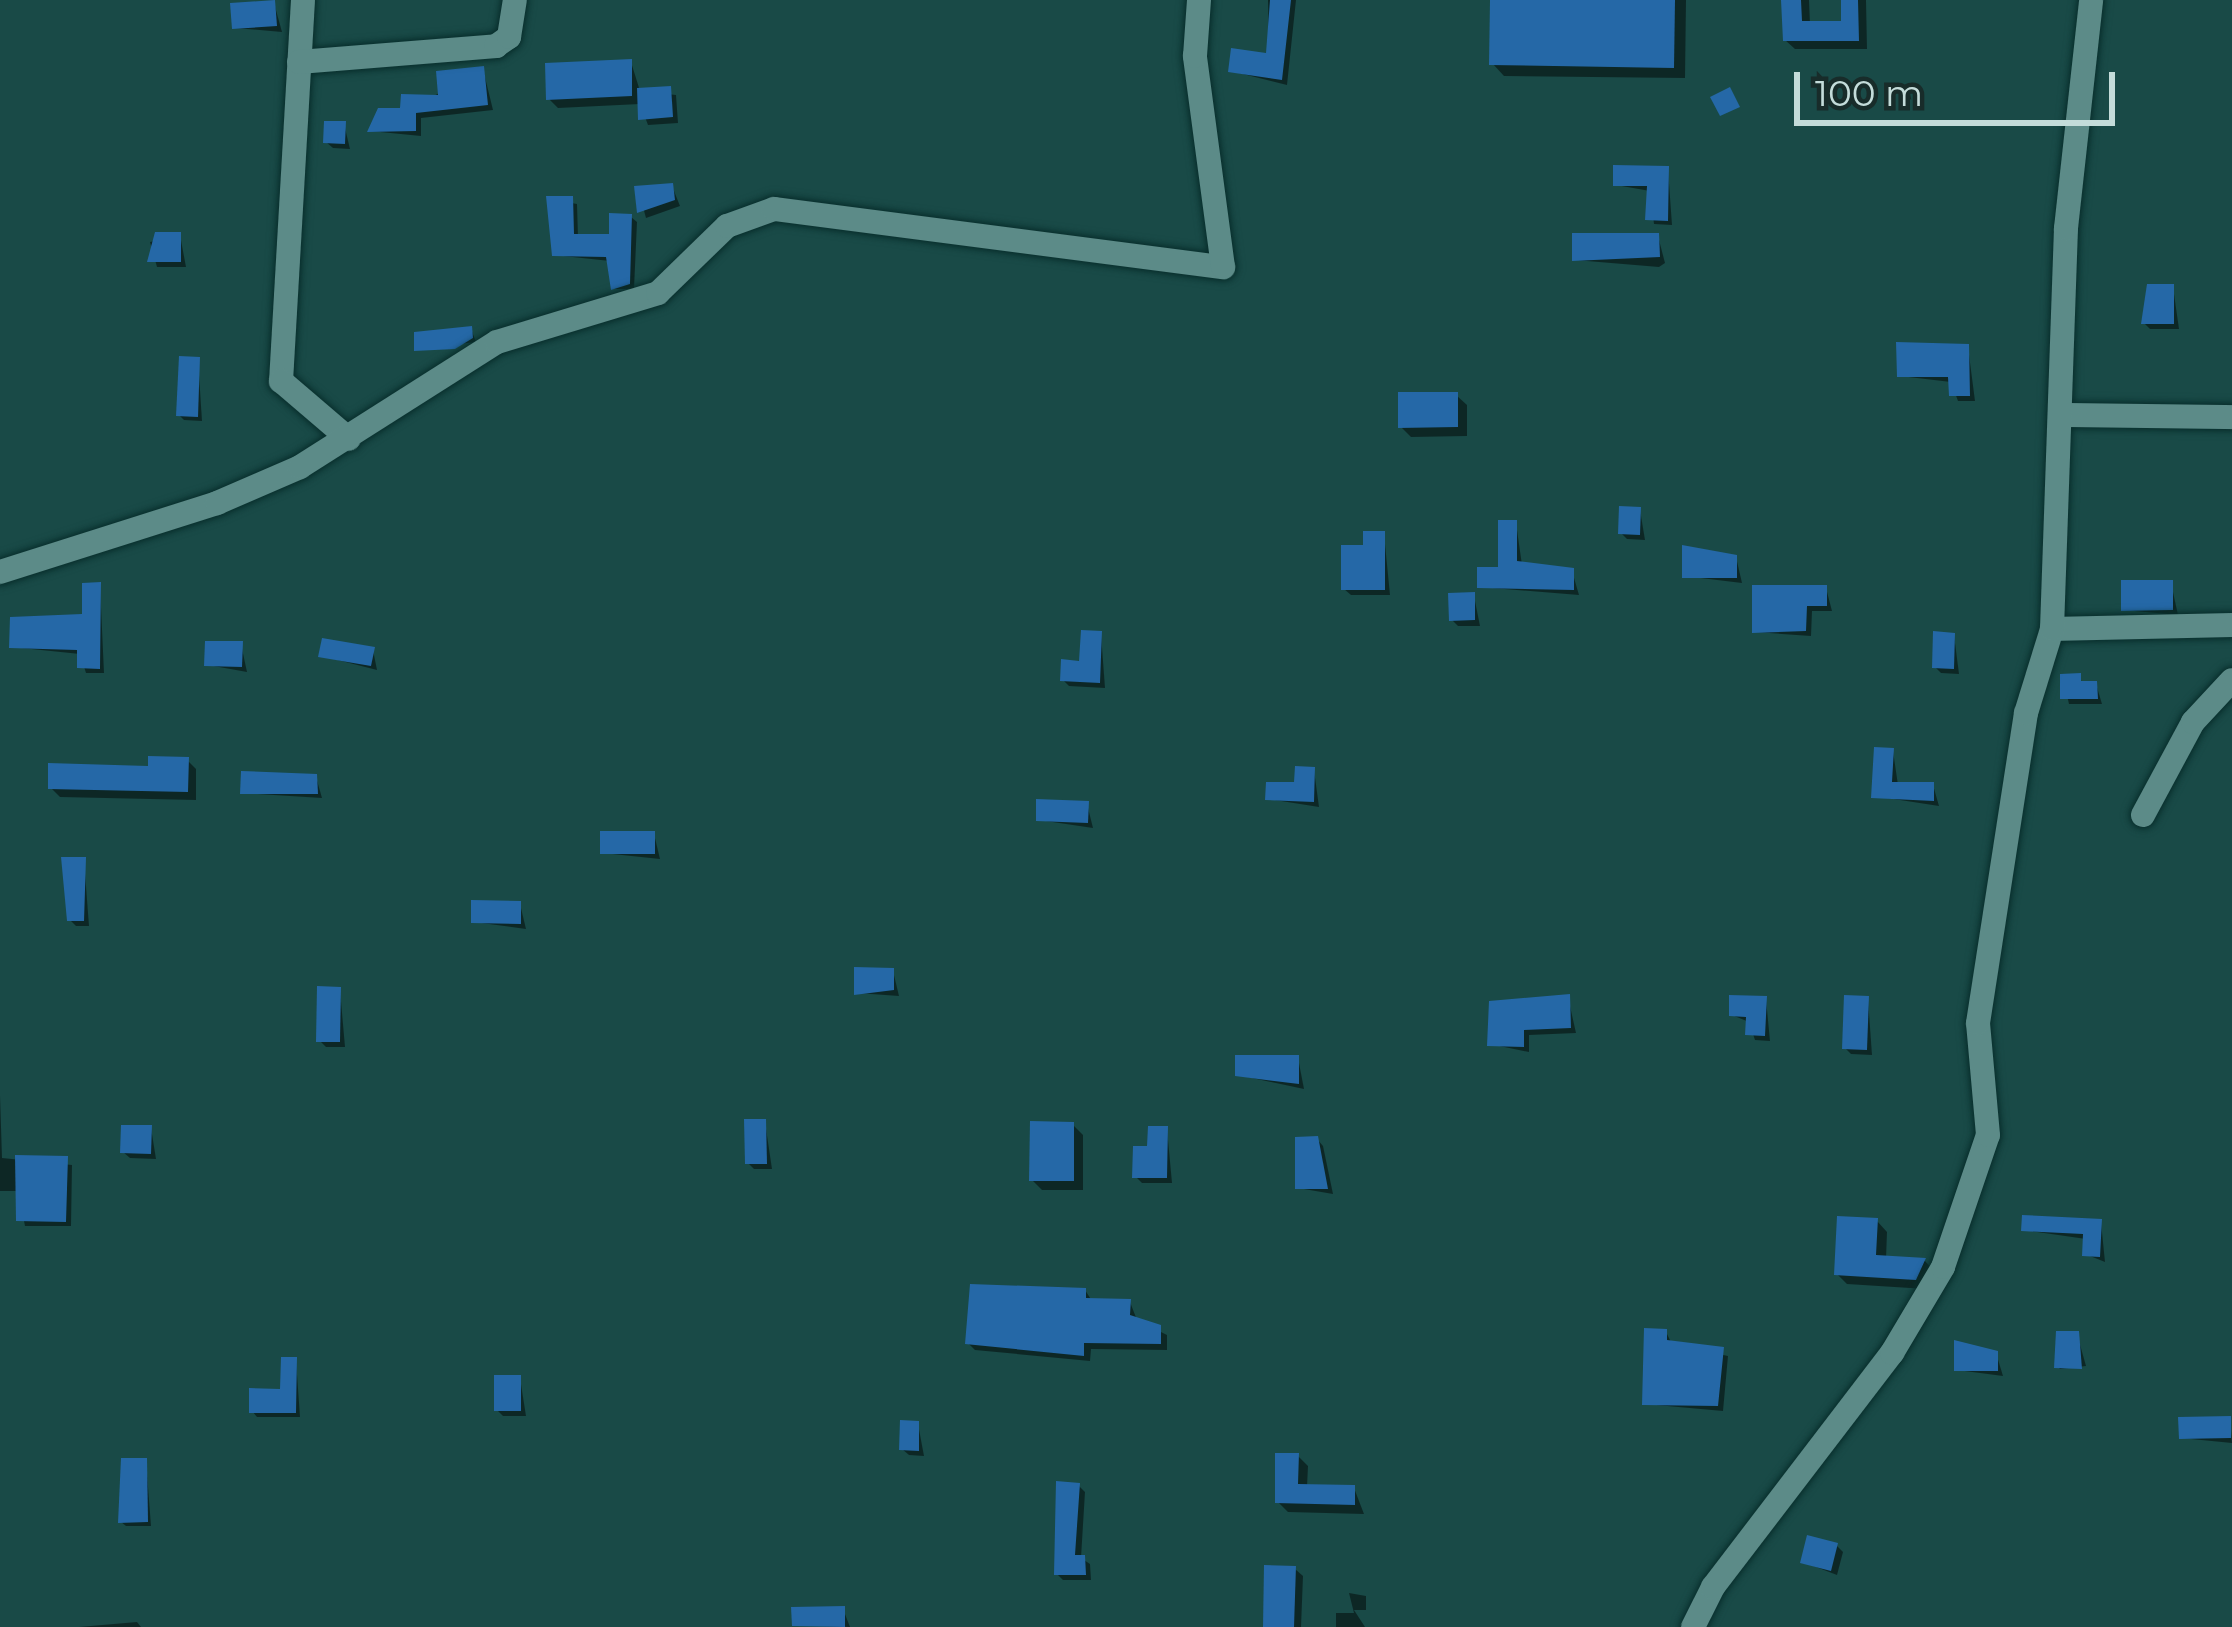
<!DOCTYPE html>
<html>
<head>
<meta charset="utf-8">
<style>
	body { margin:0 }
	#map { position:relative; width:2232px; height:1627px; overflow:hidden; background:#194a47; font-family:Montserrat,sans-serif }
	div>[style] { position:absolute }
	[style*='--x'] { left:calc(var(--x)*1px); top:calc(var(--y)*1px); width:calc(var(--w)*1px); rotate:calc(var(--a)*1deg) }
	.shadow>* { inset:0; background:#0007 }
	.building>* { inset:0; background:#2568a7 }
	.roads { filter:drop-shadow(0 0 3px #082e2c) drop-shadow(0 0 3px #082e2c) }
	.street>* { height:24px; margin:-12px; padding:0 12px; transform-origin:12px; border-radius:12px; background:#5c8b88 }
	span { translate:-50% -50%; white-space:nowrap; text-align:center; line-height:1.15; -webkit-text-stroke:9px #182c2a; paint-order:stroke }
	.scale { position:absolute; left:1794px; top:72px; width:321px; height:54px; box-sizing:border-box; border:6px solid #c4dcda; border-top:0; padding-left:15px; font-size:36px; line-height:42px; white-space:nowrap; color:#c4dcda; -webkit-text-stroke:9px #182c2a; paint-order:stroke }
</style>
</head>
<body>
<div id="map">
	<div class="shadow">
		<div style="clip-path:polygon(1268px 0,1296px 0,1287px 85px,1231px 71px,1269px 57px)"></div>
		<div style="clip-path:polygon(1493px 0,1686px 0,1685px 78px,1504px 76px,1492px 63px)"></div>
		<div style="clip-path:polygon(1785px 0,1809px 0,1810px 24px,1844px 24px,1844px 0,1866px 0,1867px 49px,1795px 49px,1785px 40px)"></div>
		<div style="clip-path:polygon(274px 3px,282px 32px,235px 28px)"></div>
		<div style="clip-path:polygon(631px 62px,640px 91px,676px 95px,678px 123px,648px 125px,640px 104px,558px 108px,549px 99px)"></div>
		<div style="clip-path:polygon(483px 69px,493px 110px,421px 118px,421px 136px,370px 131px)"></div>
		<div style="clip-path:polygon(344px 124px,350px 149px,333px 148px,326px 142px)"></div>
		<div style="clip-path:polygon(1668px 169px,1672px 225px,1654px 224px,1650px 191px,1616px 185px)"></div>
		<div style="clip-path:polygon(672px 186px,680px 206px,646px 218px,638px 189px)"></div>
		<div style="clip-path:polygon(549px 199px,577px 204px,578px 237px,612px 237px,631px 217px,637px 222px,634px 289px,614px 289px,610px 261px,554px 255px)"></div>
		<div style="clip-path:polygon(180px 235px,186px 267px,157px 267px,150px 242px)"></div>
		<div style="clip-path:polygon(1658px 236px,1665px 263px,1659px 267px,1575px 260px)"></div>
		<div style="clip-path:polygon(2173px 287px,2179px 329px,2150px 329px,2144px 323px)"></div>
		<div style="clip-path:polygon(471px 329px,476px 342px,417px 349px)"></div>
		<div style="clip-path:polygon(1968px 347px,1975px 401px,1958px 401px,1951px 382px,1900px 376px)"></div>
		<div style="clip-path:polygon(198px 360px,202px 421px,184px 420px,179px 415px)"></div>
		<div style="clip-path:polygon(1456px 395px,1467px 405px,1467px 436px,1411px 437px,1401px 427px)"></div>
		<div style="clip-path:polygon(1640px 510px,1645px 540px,1627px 539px,1621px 533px)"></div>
		<div style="clip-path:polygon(1516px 523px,1522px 565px,1572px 571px,1579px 595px,1480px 587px,1501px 570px)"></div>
		<div style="clip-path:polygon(1384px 534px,1390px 595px,1351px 595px,1344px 589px,1366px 548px)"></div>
		<div style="clip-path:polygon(1736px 557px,1742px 583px,1684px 576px)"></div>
		<div style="clip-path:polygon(2171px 583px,2178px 615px,2124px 610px)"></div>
		<div style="clip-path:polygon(100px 585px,104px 673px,86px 673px,80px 654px,12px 647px,85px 617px)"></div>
		<div style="clip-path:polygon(1826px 588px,1832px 611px,1812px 611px,1811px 636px,1755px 632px)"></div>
		<div style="clip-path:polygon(1474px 596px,1480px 626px,1458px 626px,1452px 620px)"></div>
		<div style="clip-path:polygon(1101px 634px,1105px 688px,1069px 686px,1063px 680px)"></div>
		<div style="clip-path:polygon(1954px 635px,1959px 674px,1941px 673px,1935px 667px)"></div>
		<div style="clip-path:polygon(241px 644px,247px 672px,208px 665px)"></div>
		<div style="clip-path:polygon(373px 650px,377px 670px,322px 656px)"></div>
		<div style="clip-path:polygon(2063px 677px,2096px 684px,2102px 704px,2069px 704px)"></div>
		<div style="clip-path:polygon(1893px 751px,1898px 785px,1933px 785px,1939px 806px,1874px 796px)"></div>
		<div style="clip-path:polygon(187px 760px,196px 769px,196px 800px,60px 797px,51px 788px)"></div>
		<div style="clip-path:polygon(1314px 770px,1319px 807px,1268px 799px,1297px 785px)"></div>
		<div style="clip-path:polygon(316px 777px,322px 798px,243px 793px)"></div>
		<div style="clip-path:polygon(1087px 804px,1093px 828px,1039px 820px)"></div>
		<div style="clip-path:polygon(654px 834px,660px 859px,603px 853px)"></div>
		<div style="clip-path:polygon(84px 860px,89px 926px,76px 926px,70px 920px)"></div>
		<div style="clip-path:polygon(520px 904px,526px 929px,474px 922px)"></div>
		<div style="clip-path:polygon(893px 971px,899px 996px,857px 993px)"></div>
		<div style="clip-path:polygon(340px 990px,345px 1047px,326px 1047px,319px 1040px)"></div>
		<div style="clip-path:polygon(1568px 997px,1576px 1033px,1529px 1035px,1529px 1052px,1490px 1044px)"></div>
		<div style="clip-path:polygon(1766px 999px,1770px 1041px,1755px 1040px,1749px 1022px,1732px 1015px)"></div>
		<div style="clip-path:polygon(1868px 999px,1872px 1055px,1851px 1054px,1845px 1048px)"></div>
		<div style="clip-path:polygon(1298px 1058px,1304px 1089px,1238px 1075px)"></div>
		<div style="clip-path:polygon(0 1095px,2px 1158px,72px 1165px,71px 1226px,25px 1226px,18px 1191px,0 1191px)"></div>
		<div style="clip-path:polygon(765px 1122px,772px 1169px,754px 1169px,748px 1163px)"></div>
		<div style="clip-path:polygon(1073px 1125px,1083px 1135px,1083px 1190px,1042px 1190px,1032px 1180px)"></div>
		<div style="clip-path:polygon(151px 1128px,156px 1159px,130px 1158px,123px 1152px)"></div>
		<div style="clip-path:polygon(1167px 1129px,1172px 1183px,1142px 1183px,1135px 1176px)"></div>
		<div style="clip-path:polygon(1317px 1139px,1323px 1146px,1333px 1194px,1298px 1188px)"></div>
		<div style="clip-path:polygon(1877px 1221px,1887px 1232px,1886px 1259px,1925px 1261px,1934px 1271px,1926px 1289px,1847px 1284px,1837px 1274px)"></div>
		<div style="clip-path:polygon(2101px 1222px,2105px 1262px,2085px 1254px,2086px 1239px,2024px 1230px)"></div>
		<div style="clip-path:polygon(1085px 1290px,1092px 1301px,1130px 1302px,1137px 1320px,1167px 1335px,1167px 1350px,1091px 1349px,1090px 1361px,975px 1350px,968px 1343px)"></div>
		<div style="clip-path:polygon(1666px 1332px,1672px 1344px,1728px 1356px,1723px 1411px,1645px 1404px)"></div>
		<div style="clip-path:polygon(2077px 1334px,2086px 1366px,2060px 1369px,2057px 1366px)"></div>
		<div style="clip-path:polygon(1996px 1353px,2003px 1376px,1957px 1370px)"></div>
		<div style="clip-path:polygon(296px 1360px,300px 1417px,257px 1417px,252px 1411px,283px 1392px)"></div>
		<div style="clip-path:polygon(520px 1378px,526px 1416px,503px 1416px,497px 1410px)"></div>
		<div style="clip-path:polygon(2230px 1419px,2232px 1443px,2181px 1438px)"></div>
		<div style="clip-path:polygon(918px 1424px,924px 1456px,909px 1455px,902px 1449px)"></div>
		<div style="clip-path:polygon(1298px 1456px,1308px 1466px,1307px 1487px,1354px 1488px,1364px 1514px,1288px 1512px,1278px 1502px)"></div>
		<div style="clip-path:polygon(146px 1461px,151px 1526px,126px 1526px,121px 1522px)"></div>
		<div style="clip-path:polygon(1079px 1486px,1085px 1492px,1081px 1558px,1090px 1564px,1091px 1580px,1063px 1580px,1057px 1574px)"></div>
		<div style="clip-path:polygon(1837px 1546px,1843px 1552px,1837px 1575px,1803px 1562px)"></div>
		<div style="clip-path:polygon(1295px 1569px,1303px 1576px,1301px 1627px,1266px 1627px)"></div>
		<div style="clip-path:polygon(1349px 1593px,1366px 1596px,1366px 1610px,1354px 1610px,1365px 1627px,1336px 1627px,1336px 1613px,1354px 1613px)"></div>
		<div style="clip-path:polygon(843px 1609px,850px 1627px,795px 1625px)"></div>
		<div style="clip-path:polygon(137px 1622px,141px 1627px,79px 1627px)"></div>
	</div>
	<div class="building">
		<div style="clip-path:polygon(275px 0,277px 26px,232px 29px,230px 3px)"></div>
		<div style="clip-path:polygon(1270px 0,1291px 0,1282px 80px,1228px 72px,1231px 48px,1266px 53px)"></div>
		<div style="clip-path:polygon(1490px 0,1675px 0,1674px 68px,1489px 65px)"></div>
		<div style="clip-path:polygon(1781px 0,1801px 0,1802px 21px,1841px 21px,1841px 0,1858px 0,1859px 41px,1783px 41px)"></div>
		<div style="clip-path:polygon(632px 59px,632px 96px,546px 100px,545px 63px)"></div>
		<div style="clip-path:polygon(484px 66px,488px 105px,416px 113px,416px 131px,367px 132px,378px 108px,400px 108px,401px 94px,438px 95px,436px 71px)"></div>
		<div style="clip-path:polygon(671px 86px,673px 117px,638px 120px,637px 88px)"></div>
		<div style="clip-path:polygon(1730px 87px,1740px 107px,1720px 116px,1710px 97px)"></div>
		<div style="clip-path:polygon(324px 121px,346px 121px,345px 144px,323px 143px)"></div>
		<div style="clip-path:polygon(1613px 165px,1669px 166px,1668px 221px,1645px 220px,1647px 186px,1613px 186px)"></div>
		<div style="clip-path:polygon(673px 183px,675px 200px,637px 213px,634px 186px)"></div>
		<div style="clip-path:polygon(546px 196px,573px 196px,574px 234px,609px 234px,609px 213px,632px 214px,630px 284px,611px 290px,606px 257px,552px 256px)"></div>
		<div style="clip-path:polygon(155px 232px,181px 232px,181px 262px,147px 262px)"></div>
		<div style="clip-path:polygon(1572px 233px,1659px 233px,1660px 257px,1572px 261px)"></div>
		<div style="clip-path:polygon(2147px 284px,2174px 284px,2174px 324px,2141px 324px)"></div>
		<div style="clip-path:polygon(472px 326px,473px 338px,455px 349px,414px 351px,414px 332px)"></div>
		<div style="clip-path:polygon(1896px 342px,1969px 344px,1970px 396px,1949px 396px,1948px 377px,1897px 377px)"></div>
		<div style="clip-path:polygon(179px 356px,200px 357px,198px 417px,176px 416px)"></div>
		<div style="clip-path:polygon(1398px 392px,1458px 392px,1458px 427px,1398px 428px)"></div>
		<div style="clip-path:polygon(1619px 506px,1641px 507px,1640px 535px,1618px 534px)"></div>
		<div style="clip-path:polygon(1498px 520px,1517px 520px,1517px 561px,1574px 568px,1574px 590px,1477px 588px,1477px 567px,1498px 567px)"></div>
		<div style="clip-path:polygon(1363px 531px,1385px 531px,1385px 590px,1341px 590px,1341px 545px,1363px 545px)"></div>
		<div style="clip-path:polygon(1682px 545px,1737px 555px,1737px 578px,1682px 578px)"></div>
		<div style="clip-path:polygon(2121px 580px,2173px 580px,2173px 610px,2121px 611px)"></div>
		<div style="clip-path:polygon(101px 582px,100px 669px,77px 668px,77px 650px,9px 648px,10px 617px,82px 614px,82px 583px)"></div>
		<div style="clip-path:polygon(1752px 585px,1827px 585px,1827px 606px,1807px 606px,1806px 631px,1752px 633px)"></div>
		<div style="clip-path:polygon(1475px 592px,1475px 620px,1449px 621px,1448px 593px)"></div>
		<div style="clip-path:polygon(1081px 630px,1102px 631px,1100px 683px,1060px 681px,1061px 659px,1079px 661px)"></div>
		<div style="clip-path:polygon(1933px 631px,1955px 633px,1954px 669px,1932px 668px)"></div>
		<div style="clip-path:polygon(322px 638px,375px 647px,371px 666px,318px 657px)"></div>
		<div style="clip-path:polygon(205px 641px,243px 641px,242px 667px,204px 666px)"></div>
		<div style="clip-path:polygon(2081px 673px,2081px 681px,2097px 681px,2098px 699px,2060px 699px,2060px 674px)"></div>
		<div style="clip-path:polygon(1874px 747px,1894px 748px,1892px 782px,1934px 782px,1934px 801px,1871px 798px)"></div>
		<div style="clip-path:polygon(148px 756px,189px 757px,188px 792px,48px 789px,48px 763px,148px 766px)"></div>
		<div style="clip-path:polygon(1295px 766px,1315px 767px,1314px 802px,1265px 800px,1266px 782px,1294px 782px)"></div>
		<div style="clip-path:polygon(241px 771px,317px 774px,318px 794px,240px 794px)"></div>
		<div style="clip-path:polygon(1036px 799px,1089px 801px,1088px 823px,1036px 821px)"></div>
		<div style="clip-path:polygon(600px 831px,655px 831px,655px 854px,600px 854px)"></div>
		<div style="clip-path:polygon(61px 857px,86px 857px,84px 921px,67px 921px)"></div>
		<div style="clip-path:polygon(471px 900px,521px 901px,521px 924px,471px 923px)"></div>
		<div style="clip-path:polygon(854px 967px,894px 968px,894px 990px,854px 995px)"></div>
		<div style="clip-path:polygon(317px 986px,341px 987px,340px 1042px,316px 1042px)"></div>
		<div style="clip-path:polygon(1570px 994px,1571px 1028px,1524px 1030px,1524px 1047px,1487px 1046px,1489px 1001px)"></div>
		<div style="clip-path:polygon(1729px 995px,1767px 996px,1765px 1036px,1745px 1035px,1746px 1017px,1729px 1016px)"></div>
		<div style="clip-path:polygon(1844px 995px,1869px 996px,1867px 1050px,1842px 1049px)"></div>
		<div style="clip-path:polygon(1235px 1055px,1299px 1055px,1299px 1084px,1235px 1076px)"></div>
		<div style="clip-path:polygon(744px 1119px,766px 1119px,767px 1164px,745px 1164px)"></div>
		<div style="clip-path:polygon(1030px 1121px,1074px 1122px,1074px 1181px,1029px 1181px)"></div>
		<div style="clip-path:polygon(121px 1125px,152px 1125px,151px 1154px,120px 1153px)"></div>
		<div style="clip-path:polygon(1148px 1126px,1168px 1126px,1167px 1178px,1132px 1178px,1133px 1146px,1147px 1146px)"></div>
		<div style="clip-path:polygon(1318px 1136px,1328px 1189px,1295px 1189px,1295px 1137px)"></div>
		<div style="clip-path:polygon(15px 1155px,68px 1156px,66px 1222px,16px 1221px)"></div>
		<div style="clip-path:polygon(2022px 1215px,2102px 1219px,2100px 1257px,2082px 1256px,2083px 1234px,2021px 1231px)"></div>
		<div style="clip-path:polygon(1837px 1216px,1878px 1218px,1876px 1255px,1926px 1258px,1916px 1280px,1834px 1275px)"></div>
		<div style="clip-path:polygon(970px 1284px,1086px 1288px,1086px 1298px,1131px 1299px,1130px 1315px,1161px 1325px,1161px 1344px,1084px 1343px,1084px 1356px,965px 1344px)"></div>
		<div style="clip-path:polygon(1644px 1328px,1667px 1329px,1667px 1340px,1724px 1347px,1718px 1406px,1642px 1405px)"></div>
		<div style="clip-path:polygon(2056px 1331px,2079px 1331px,2082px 1369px,2054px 1368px)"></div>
		<div style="clip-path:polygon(1954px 1340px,1998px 1351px,1998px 1371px,1954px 1371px)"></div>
		<div style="clip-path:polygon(281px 1357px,297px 1357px,296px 1413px,249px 1413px,249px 1388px,280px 1389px)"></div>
		<div style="clip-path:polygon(494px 1375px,521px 1375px,521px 1411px,494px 1411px)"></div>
		<div style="clip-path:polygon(2231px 1416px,2231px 1438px,2179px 1439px,2178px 1417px)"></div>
		<div style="clip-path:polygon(900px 1420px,919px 1421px,919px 1451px,899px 1450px)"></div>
		<div style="clip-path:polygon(1275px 1453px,1299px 1453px,1298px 1484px,1355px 1485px,1355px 1505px,1275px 1503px)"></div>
		<div style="clip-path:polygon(121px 1458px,147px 1458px,148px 1522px,118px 1523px)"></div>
		<div style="clip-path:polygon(1056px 1481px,1080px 1483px,1075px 1555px,1085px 1555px,1086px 1575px,1054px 1575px)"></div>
		<div style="clip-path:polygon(1807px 1535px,1838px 1543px,1831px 1571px,1800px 1563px)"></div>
		<div style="clip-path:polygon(1264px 1565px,1296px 1566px,1294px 1627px,1263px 1627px)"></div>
		<div style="clip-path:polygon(845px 1606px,845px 1627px,792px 1626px,791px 1607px)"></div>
	</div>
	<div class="roads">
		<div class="street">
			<div style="--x:303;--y:0;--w:382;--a:93.3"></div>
			<div style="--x:281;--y:381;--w:89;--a:40.5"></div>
			<div style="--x:299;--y:62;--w:198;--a:-4.6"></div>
			<div style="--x:496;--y:46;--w:16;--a:-35"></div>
			<div style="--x:509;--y:37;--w:37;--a:-81"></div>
			<div style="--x:2060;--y:415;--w:172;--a:0.7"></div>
			<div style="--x:0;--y:572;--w:228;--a:-17.6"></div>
			<div style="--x:217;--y:503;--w:90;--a:-23.4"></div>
			<div style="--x:300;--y:467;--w:233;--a:-32.4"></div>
			<div style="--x:497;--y:342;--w:168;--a:-16.9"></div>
			<div style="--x:658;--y:293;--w:96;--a:-44.2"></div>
			<div style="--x:727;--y:226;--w:50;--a:-19.9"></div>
			<div style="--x:774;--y:209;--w:453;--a:7.4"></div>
			<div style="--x:1223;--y:267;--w:213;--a:-97.6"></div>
			<div style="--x:1195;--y:56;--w:56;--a:-85.9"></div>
			<div style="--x:2052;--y:629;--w:180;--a:-1.3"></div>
			<div style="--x:2143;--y:815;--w:106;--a:-61.7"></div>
			<div style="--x:2193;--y:722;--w:57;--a:-47.1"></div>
			<div style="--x:1693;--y:1627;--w:45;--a:-63.4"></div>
			<div style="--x:1713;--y:1587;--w:295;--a:-52.6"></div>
			<div style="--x:1892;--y:1353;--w:100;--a:-59.3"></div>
			<div style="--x:1943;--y:1267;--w:139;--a:-71.2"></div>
			<div style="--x:1988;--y:1135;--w:112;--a:-95.1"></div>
			<div style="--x:1978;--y:1023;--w:314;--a:-81.2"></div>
			<div style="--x:2026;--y:713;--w:88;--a:-72.8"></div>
			<div style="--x:2052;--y:629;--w:401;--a:-88"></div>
			<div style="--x:2066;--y:228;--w:229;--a:-83.7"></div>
		</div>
	</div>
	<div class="scale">100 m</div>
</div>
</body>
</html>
